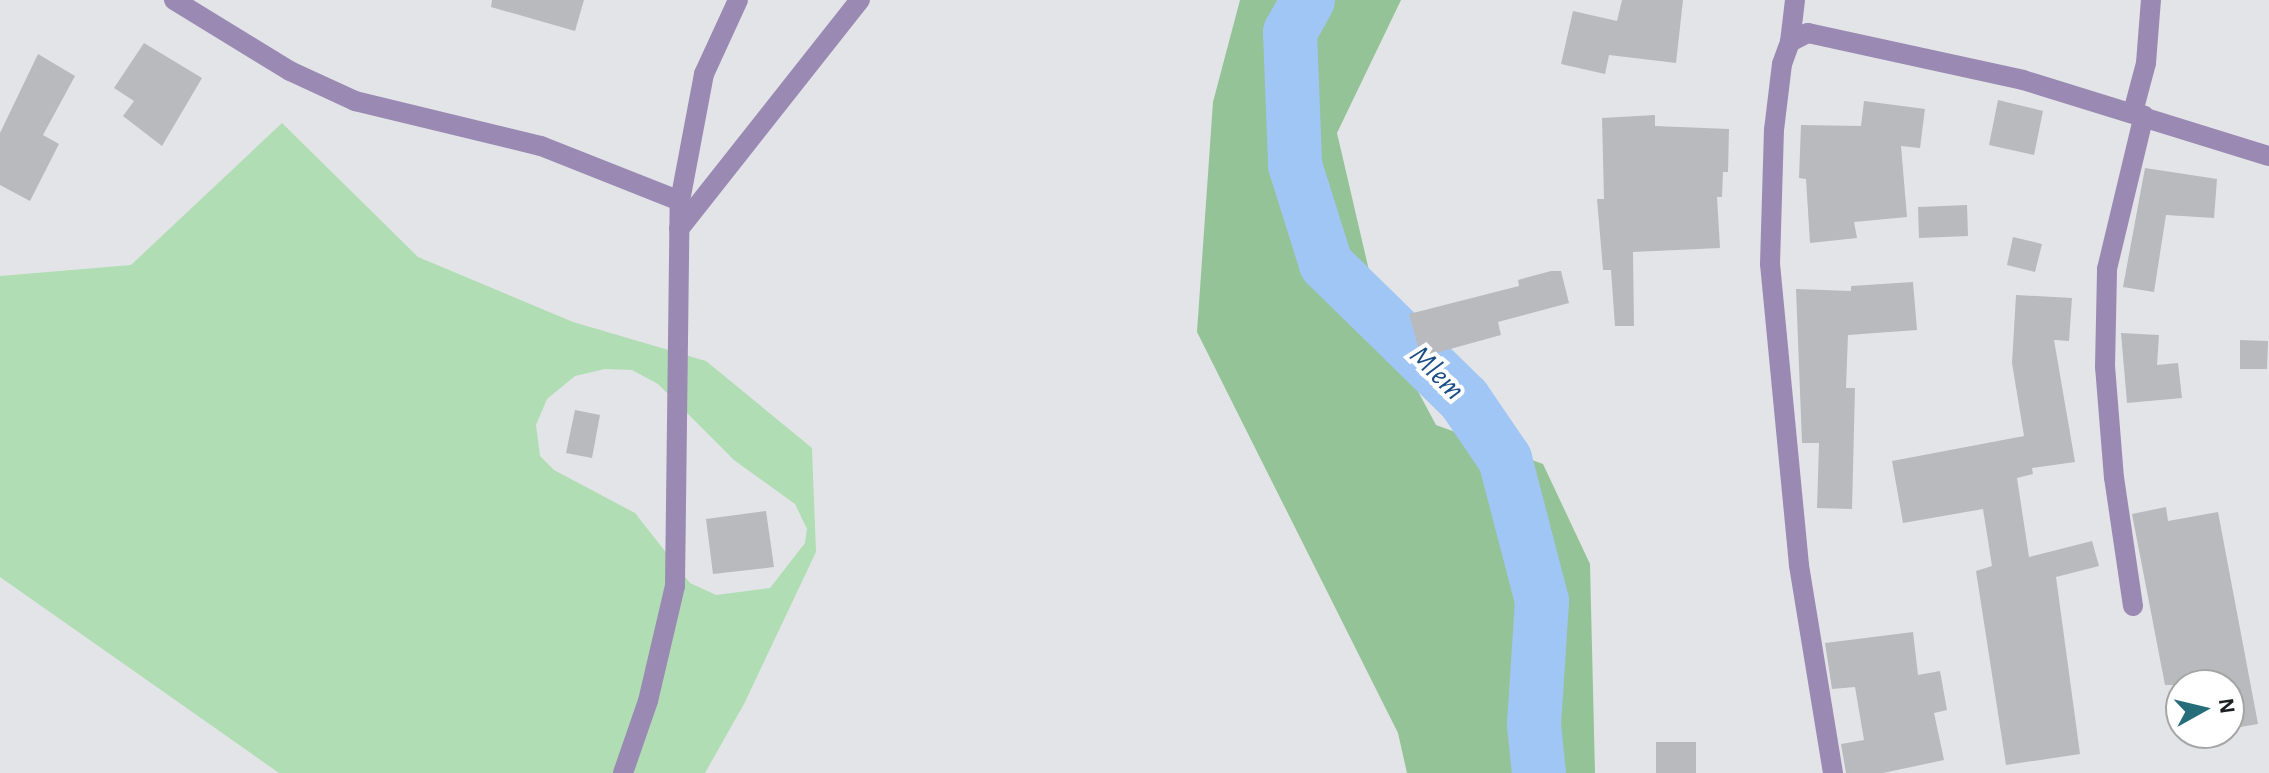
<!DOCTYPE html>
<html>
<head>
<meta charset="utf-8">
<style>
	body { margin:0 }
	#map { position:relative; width:2269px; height:773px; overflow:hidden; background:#e3e4e7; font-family:"Alegreya Sans",sans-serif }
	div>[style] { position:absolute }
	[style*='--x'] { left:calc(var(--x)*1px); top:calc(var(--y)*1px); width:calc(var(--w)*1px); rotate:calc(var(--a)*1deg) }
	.green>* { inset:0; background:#b1ddb4 }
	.forest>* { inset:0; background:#94c397 }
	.river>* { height:54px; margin:-27px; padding:0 27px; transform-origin:27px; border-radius:27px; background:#a0c6f6 }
	.building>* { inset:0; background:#b9babd }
	.minor>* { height:20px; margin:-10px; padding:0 10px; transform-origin:10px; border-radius:10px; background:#9a8ab3 }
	span { translate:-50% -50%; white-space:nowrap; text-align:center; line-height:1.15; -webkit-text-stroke:8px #fff; paint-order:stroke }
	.water-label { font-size:30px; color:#1b4e87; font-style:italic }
	.north { position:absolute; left:2165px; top:669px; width:80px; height:80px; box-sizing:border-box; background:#fff; border:2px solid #a5a5a5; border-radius:50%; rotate:82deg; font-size:22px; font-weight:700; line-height:32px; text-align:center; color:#1d1e1f }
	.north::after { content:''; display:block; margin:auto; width:28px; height:36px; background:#256d79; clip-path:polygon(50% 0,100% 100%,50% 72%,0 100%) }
</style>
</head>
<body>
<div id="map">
	<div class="green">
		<div style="clip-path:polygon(evenodd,282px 123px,418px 257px,573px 322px,706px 361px,812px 448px,816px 552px,744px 704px,705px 773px,279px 773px,0 577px,0 276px,131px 265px,282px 123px,605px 369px,632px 370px,658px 384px,734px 460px,795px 504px,807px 529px,805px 543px,770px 588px,716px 595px,690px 583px,635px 513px,554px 470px,540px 456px,536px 425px,547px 399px,575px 376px,605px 369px)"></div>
	</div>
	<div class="forest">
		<div style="clip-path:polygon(1240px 0,1401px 0,1337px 133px,1381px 322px,1436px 425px,1543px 464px,1590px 564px,1595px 773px,1407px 773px,1398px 733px,1197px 332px,1213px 102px)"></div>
	</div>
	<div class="river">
		<div style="--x:1308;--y:0;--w:37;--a:119"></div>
		<div style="--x:1290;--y:32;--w:133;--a:87.8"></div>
		<div style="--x:1295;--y:165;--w:104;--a:72.6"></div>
		<div style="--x:1326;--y:264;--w:193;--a:44.4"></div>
		<div style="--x:1464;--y:399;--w:73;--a:55.7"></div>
		<div style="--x:1505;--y:459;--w:147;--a:75.4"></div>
		<div style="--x:1542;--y:601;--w:124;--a:93.7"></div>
		<div style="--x:1534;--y:725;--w:48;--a:84.1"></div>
	</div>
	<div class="building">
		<div style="clip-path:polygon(492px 0,584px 0,575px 31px,491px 7px)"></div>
		<div style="clip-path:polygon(1622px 0,1683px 0,1676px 63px,1609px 55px,1605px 74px,1561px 64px,1573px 11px,1617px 21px)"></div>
		<div style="clip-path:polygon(144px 43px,202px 78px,162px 146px,123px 116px,134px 101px,114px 88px)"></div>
		<div style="clip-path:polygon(38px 54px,75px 76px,43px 135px,59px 144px,30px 201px,0 185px,0 133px)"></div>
		<div style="clip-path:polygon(1998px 100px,2043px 111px,2034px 155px,1989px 145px)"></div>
		<div style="clip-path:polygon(1864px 101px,1925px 109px,1920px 148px,1901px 146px,1907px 217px,1854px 222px,1857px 238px,1810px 243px,1806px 179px,1799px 178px,1801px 125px,1861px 126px)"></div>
		<div style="clip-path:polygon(1655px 115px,1655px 126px,1729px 129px,1728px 172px,1723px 172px,1722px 197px,1717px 197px,1720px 248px,1633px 252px,1634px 326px,1615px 326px,1611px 270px,1603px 270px,1597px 199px,1604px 199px,1602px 118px)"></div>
		<div style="clip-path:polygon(2145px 168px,2217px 179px,2214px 218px,2166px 215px,2154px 292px,2123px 287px)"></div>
		<div style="clip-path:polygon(1967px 205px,1968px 236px,1919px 238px,1918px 207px)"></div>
		<div style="clip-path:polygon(2013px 237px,2042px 244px,2035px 272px,2007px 265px)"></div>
		<div style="clip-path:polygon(1551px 271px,1561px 271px,1569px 303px,1498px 322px,1501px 335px,1421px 357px,1409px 314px,1519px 286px,1518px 280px)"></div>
		<div style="clip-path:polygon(1913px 282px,1917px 330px,1848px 335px,1846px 388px,1855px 388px,1852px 509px,1817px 508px,1819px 443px,1802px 443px,1796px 289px,1851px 291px,1851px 286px)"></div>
		<div style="clip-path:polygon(2016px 295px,2072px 298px,2069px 341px,2054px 340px,2075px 462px,2032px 468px,2033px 474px,2017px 478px,2029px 557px,2092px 541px,2099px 566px,2056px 577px,2080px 754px,2006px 765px,1976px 571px,1992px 566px,1983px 509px,1903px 523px,1892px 461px,2024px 436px,2012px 363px)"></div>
		<div style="clip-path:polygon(2121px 333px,2159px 335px,2157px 365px,2178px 363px,2182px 398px,2127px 403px)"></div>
		<div style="clip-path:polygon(2240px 340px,2268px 341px,2267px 369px,2240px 369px)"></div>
		<div style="clip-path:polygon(575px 410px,600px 415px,592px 458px,566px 453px)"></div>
		<div style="clip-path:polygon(2166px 507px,2168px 521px,2218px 512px,2258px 724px,2229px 729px,2229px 685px,2165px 685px,2132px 514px)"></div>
		<div style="clip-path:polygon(766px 511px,774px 567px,713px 574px,706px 519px)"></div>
		<div style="clip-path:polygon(1913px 632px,1918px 675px,1940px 671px,1947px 710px,1934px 713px,1944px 760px,1883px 773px,1846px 773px,1841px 744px,1864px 740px,1855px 687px,1832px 689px,1825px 643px)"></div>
		<div style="clip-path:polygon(1656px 742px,1696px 742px,1696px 773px,1656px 773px)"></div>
	</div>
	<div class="minor">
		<div style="--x:174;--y:0;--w:136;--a:31.5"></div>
		<div style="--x:290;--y:71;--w:72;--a:24.8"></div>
		<div style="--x:355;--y:101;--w:191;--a:13.6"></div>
		<div style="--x:541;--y:146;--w:149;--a:21.6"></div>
		<div style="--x:1790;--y:42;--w:42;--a:-83.2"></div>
		<div style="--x:2133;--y:112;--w:51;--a:-75.1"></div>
		<div style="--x:2146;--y:63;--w:63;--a:-85.5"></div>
		<div style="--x:679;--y:229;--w:292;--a:-51.7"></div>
		<div style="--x:2133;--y:606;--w:129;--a:-98.4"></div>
		<div style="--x:2114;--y:478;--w:111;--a:-94.6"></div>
		<div style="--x:2105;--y:367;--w:98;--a:-88.8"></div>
		<div style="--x:2107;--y:269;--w:158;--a:-76.5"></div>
		<div style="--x:623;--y:773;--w:76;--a:-70.9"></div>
		<div style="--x:648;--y:701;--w:118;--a:-76.8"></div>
		<div style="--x:675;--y:586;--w:385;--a:-89.3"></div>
		<div style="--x:680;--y:201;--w:129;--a:-79.3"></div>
		<div style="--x:704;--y:74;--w:81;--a:-65.3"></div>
		<div style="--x:1833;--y:773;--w:211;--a:-99.3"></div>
		<div style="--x:1799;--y:565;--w:302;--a:-95.5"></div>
		<div style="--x:1770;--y:264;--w:134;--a:-88.3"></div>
		<div style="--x:1774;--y:130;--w:66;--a:-83.1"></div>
		<div style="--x:1782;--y:64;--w:23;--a:-70"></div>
		<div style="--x:1790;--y:42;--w:20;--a:-27"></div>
		<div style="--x:1808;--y:33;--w:220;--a:12.3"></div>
		<div style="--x:2023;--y:80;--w:257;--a:17.2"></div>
	</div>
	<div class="water-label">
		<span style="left:1437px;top:373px;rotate:45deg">Mlem</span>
	</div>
	<div class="north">N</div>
</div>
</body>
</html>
